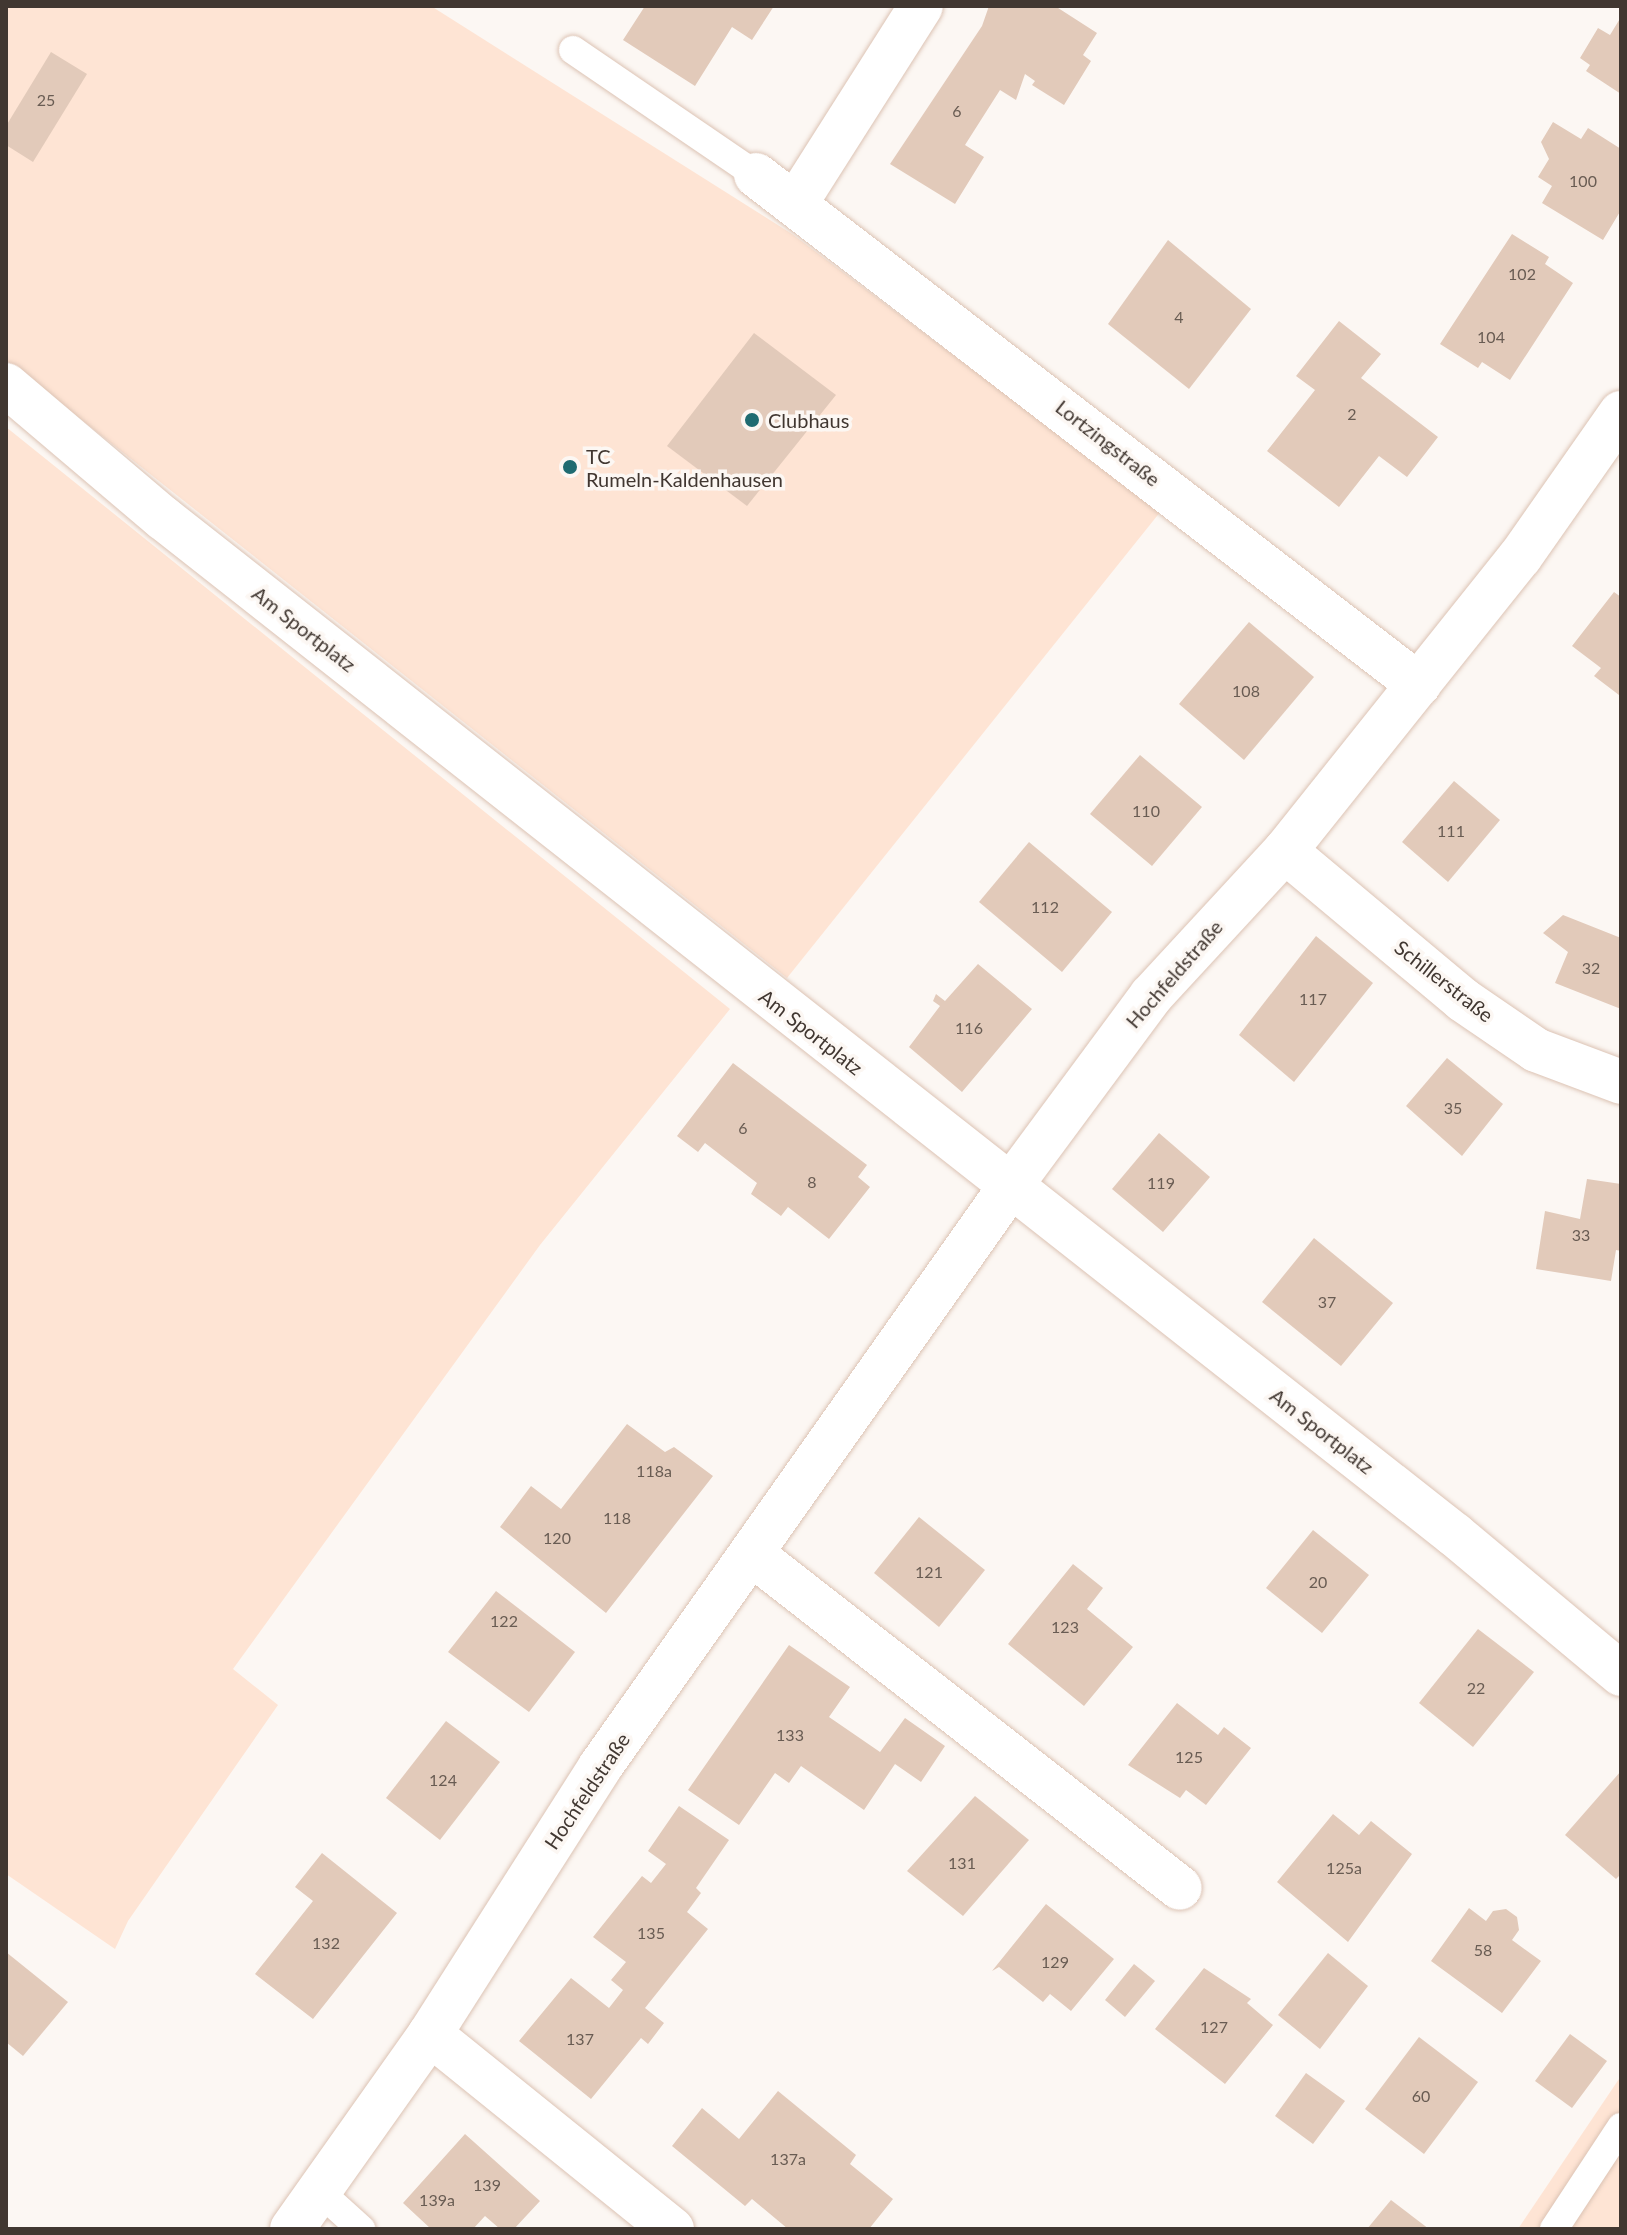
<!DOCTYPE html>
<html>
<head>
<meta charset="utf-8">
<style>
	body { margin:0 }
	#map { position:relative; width:1627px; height:2235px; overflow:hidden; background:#fcf7f3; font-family:Lato,sans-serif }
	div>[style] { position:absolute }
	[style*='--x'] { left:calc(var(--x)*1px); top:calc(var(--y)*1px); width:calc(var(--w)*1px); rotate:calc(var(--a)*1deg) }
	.green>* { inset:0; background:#fee4d4 }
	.building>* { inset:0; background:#e2caba }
	.roads { filter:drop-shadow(0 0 2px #dcc3b4) drop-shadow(0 0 2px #dcc3b4) }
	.service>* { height:28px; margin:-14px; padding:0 14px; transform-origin:14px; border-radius:14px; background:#fff }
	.minor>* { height:44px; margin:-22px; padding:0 22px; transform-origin:22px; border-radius:22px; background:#fff }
	.dots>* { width:22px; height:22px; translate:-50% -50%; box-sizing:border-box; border:4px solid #fcf7f3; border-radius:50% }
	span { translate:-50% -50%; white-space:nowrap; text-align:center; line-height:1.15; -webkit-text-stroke:7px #fcf7f3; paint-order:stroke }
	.number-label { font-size:16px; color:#695c53 }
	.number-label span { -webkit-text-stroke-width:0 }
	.poi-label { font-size:20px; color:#413731 }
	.left { translate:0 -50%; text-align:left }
	.street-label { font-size:20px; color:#413731 }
	.frame { position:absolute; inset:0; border:8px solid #413731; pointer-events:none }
</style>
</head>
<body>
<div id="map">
	<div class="green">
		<div style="clip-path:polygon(6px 6px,431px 6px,792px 234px,1161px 511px,787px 978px,6px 360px)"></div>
		<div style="clip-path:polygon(6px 427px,730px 1009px,540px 1245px,233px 1669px,278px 1705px,128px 1921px,115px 1949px,6px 1874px)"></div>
		<div style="clip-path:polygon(1621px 2076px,1621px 2229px,1518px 2229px)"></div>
	</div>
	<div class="building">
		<div style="clip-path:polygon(645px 6px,774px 6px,752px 40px,732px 27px,695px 86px,623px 40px)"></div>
		<div style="clip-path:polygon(989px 6px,1055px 6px,1097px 33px,1083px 55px,1091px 61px,1064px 105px,1032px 85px,1035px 81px,1025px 74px,1016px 100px,1000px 90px,965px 145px,984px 157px,955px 204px,890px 164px,982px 26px)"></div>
		<div style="clip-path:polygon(1621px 17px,1621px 94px,1586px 71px,1590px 65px,1580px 58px,1598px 28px,1610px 35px)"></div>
		<div style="clip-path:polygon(51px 52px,87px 74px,33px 162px,6px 145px,6px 126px)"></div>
		<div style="clip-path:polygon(1553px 122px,1581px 139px,1588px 128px,1621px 149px,1621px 210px,1603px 240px,1542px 203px,1552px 186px,1538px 177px,1549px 159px,1541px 142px)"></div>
		<div style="clip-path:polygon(1512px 234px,1549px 257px,1545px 264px,1573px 283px,1510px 380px,1482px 362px,1478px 368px,1440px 344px)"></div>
		<div style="clip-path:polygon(1168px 240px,1251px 309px,1189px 389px,1108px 324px)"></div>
		<div style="clip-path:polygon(1339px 321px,1381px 354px,1361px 378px,1438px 437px,1407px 477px,1379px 456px,1339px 507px,1267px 451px,1315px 390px,1296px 376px)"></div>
		<div style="clip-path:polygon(754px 333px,836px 395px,747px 506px,667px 446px)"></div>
		<div style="clip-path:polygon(1614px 592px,1621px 597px,1619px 695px,1594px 676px,1601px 668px,1572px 646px)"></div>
		<div style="clip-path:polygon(1249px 622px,1314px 677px,1244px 760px,1179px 704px)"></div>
		<div style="clip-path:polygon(1140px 755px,1202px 807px,1152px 866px,1090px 814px)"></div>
		<div style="clip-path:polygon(1454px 781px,1500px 820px,1448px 882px,1402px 842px)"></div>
		<div style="clip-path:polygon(1029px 842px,1112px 912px,1062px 972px,979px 902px)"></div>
		<div style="clip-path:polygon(1563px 915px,1621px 938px,1621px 1009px,1555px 983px,1568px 952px,1543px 933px)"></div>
		<div style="clip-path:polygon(1316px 936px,1373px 983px,1294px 1082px,1239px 1035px)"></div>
		<div style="clip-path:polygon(978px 964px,1032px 1009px,962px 1092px,909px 1047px,940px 1006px,933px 1001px,936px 994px,945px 1001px)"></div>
		<div style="clip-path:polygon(1447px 1058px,1503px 1104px,1462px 1156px,1406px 1106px)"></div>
		<div style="clip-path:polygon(733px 1063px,867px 1165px,858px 1177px,870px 1187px,829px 1239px,788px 1207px,781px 1216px,751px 1194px,757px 1183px,705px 1143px,698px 1152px,677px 1136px)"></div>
		<div style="clip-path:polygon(1159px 1133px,1210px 1177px,1163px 1232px,1112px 1189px)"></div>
		<div style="clip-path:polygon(1587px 1179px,1621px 1184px,1621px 1251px,1616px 1250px,1611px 1281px,1536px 1269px,1545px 1211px,1580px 1219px)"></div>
		<div style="clip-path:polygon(1314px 1238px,1393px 1303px,1341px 1366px,1262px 1302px)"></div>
		<div style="clip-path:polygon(627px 1424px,665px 1452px,674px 1447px,713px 1476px,606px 1613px,500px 1527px,531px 1486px,561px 1509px)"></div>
		<div style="clip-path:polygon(919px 1517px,985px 1570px,939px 1627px,874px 1573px)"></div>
		<div style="clip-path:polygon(1313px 1530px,1369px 1575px,1322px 1633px,1266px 1588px)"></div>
		<div style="clip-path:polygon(1073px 1564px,1103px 1588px,1087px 1609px,1133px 1647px,1084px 1706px,1008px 1644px)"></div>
		<div style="clip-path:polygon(496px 1591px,575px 1652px,529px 1712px,448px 1652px)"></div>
		<div style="clip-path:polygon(1478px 1629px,1534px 1672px,1473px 1747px,1419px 1703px)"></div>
		<div style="clip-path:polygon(789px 1645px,850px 1687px,829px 1717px,880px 1752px,905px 1718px,945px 1746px,921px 1782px,895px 1764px,864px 1810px,801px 1766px,789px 1783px,775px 1773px,739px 1825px,688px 1790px)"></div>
		<div style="clip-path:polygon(1177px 1703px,1218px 1735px,1224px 1727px,1251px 1748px,1206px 1805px,1186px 1790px,1180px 1798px,1128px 1765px)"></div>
		<div style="clip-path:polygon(446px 1721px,500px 1762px,440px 1840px,386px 1798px)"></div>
		<div style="clip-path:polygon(1621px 1771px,1621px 1874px,1616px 1879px,1565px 1835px)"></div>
		<div style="clip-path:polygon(975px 1796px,1029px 1840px,963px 1916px,907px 1871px)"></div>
		<div style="clip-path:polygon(679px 1806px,729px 1840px,696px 1888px,701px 1893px,687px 1912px,708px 1929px,645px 2008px,664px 2023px,648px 2044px,641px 2038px,591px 2099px,519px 2041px,571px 1978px,609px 2008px,623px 1990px,611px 1980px,626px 1962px,593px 1937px,642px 1876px,651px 1883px,666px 1864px,648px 1851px)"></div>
		<div style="clip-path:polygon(1333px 1814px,1359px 1835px,1371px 1821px,1412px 1854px,1348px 1942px,1277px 1882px)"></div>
		<div style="clip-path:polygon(322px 1853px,397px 1913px,313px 2019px,255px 1974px,313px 1901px,295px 1887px)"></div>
		<div style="clip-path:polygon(1046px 1904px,1114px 1959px,1071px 2011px,1050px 1994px,1043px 2002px,999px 1967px,992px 1971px)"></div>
		<div style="clip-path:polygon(1469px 1908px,1486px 1921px,1493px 1911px,1506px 1909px,1517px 1917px,1519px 1930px,1512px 1940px,1541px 1961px,1502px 2013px,1431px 1961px)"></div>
		<div style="clip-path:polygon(6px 1952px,68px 2002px,23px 2056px,6px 2042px)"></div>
		<div style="clip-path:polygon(1328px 1953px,1368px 1986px,1320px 2049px,1278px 2015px)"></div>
		<div style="clip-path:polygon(1134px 1964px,1155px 1981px,1125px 2017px,1105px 2000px)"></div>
		<div style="clip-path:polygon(1204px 1968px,1251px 1999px,1247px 2003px,1273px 2025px,1225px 2084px,1155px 2029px)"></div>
		<div style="clip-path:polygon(1570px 2034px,1607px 2061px,1572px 2108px,1535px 2081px)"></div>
		<div style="clip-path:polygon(1419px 2037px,1478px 2082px,1424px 2154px,1365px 2109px)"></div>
		<div style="clip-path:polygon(1306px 2073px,1345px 2101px,1313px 2144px,1275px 2116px)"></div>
		<div style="clip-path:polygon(778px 2091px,856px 2155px,850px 2164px,893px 2199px,869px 2229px,788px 2229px,752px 2199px,745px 2206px,672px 2146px,702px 2108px,739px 2139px)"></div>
		<div style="clip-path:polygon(465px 2134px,540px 2201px,514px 2229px,500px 2229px,485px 2216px,473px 2229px,431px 2229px,403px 2203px)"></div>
		<div style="clip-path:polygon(1391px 2200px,1429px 2229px,1367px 2229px)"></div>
	</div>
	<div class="roads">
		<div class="service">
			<div style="--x:573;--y:50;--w:222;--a:34.3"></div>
			<div style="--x:319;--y:2191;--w:57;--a:42.1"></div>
			<div style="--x:1554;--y:2229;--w:122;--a:-56.7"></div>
		</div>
		<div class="minor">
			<div style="--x:756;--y:175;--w:836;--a:37.57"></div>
			<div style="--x:796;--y:203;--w:233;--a:-57.6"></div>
			<div style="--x:6;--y:385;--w:206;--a:40.3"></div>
			<div style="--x:163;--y:518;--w:1644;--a:38.21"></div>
			<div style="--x:1455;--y:1535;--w:217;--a:39.9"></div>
			<div style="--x:1285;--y:851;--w:232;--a:39.9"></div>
			<div style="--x:1463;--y:1000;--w:88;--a:34.4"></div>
			<div style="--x:1536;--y:1050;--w:91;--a:20.6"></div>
			<div style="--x:753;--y:1555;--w:541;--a:37.95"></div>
			<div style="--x:430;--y:2034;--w:311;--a:38.9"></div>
			<div style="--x:292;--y:2229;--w:239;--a:-54.7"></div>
			<div style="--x:430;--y:2034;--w:317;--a:-57.5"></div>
			<div style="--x:600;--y:1767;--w:709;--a:-54.76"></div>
			<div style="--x:1009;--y:1188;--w:239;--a:-53.5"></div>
			<div style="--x:1151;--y:996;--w:197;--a:-47.3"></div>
			<div style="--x:1285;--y:851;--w:376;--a:-51.4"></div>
			<div style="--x:1520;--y:557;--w:176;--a:-55"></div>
		</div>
	</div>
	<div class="dots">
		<div style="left:752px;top:420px;background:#1f6b71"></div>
		<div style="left:570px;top:467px;background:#1f6b71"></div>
	</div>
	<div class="number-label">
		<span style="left:46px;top:100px">25</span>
		<span style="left:957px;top:111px">6</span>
		<span style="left:1583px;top:181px">100</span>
		<span style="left:1522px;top:274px">102</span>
		<span style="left:1179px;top:317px">4</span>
		<span style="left:1491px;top:337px">104</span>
		<span style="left:1352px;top:414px">2</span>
		<span style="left:1246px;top:691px">108</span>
		<span style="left:1146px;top:811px">110</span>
		<span style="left:1451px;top:831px">111</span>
		<span style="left:1045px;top:907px">112</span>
		<span style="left:1591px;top:968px">32</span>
		<span style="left:1313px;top:999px">117</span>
		<span style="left:969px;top:1028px">116</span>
		<span style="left:1453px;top:1108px">35</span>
		<span style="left:743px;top:1128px">6</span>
		<span style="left:812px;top:1182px">8</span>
		<span style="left:1161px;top:1183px">119</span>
		<span style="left:1581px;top:1235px">33</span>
		<span style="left:1327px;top:1302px">37</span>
		<span style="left:654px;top:1471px">118a</span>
		<span style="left:617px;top:1518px">118</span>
		<span style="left:557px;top:1538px">120</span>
		<span style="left:929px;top:1572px">121</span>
		<span style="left:1318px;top:1582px">20</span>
		<span style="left:504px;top:1621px">122</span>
		<span style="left:1065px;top:1627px">123</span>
		<span style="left:1476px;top:1688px">22</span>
		<span style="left:790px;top:1735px">133</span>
		<span style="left:1189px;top:1757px">125</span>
		<span style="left:443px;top:1780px">124</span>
		<span style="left:962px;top:1863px">131</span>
		<span style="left:1344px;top:1868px">125a</span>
		<span style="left:651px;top:1933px">135</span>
		<span style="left:326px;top:1943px">132</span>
		<span style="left:1483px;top:1950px">58</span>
		<span style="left:1055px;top:1962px">129</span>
		<span style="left:1214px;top:2027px">127</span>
		<span style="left:580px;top:2039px">137</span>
		<span style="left:1421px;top:2096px">60</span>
		<span style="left:788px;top:2159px">137a</span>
		<span style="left:487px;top:2185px">139</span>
		<span style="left:437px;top:2200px">139a</span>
	</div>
	<div class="poi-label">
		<span class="left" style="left:768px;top:420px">Clubhaus</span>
		<span class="left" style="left:586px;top:468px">TC<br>Rumeln-Kaldenhausen</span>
	</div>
	<div class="street-label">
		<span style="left:1108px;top:443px;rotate:38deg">Lortzingstraße</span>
		<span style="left:304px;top:629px;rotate:38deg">Am Sportplatz</span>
		<span style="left:1174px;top:974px;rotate:-49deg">Hochfeldstraße</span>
		<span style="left:1444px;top:981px;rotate:38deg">Schillerstraße</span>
		<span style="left:811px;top:1032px;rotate:38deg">Am Sportplatz</span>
		<span style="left:1322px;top:1431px;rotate:38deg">Am Sportplatz</span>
		<span style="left:587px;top:1791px;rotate:-56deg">Hochfeldstraße</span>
	</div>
	<div class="frame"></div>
</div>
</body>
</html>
